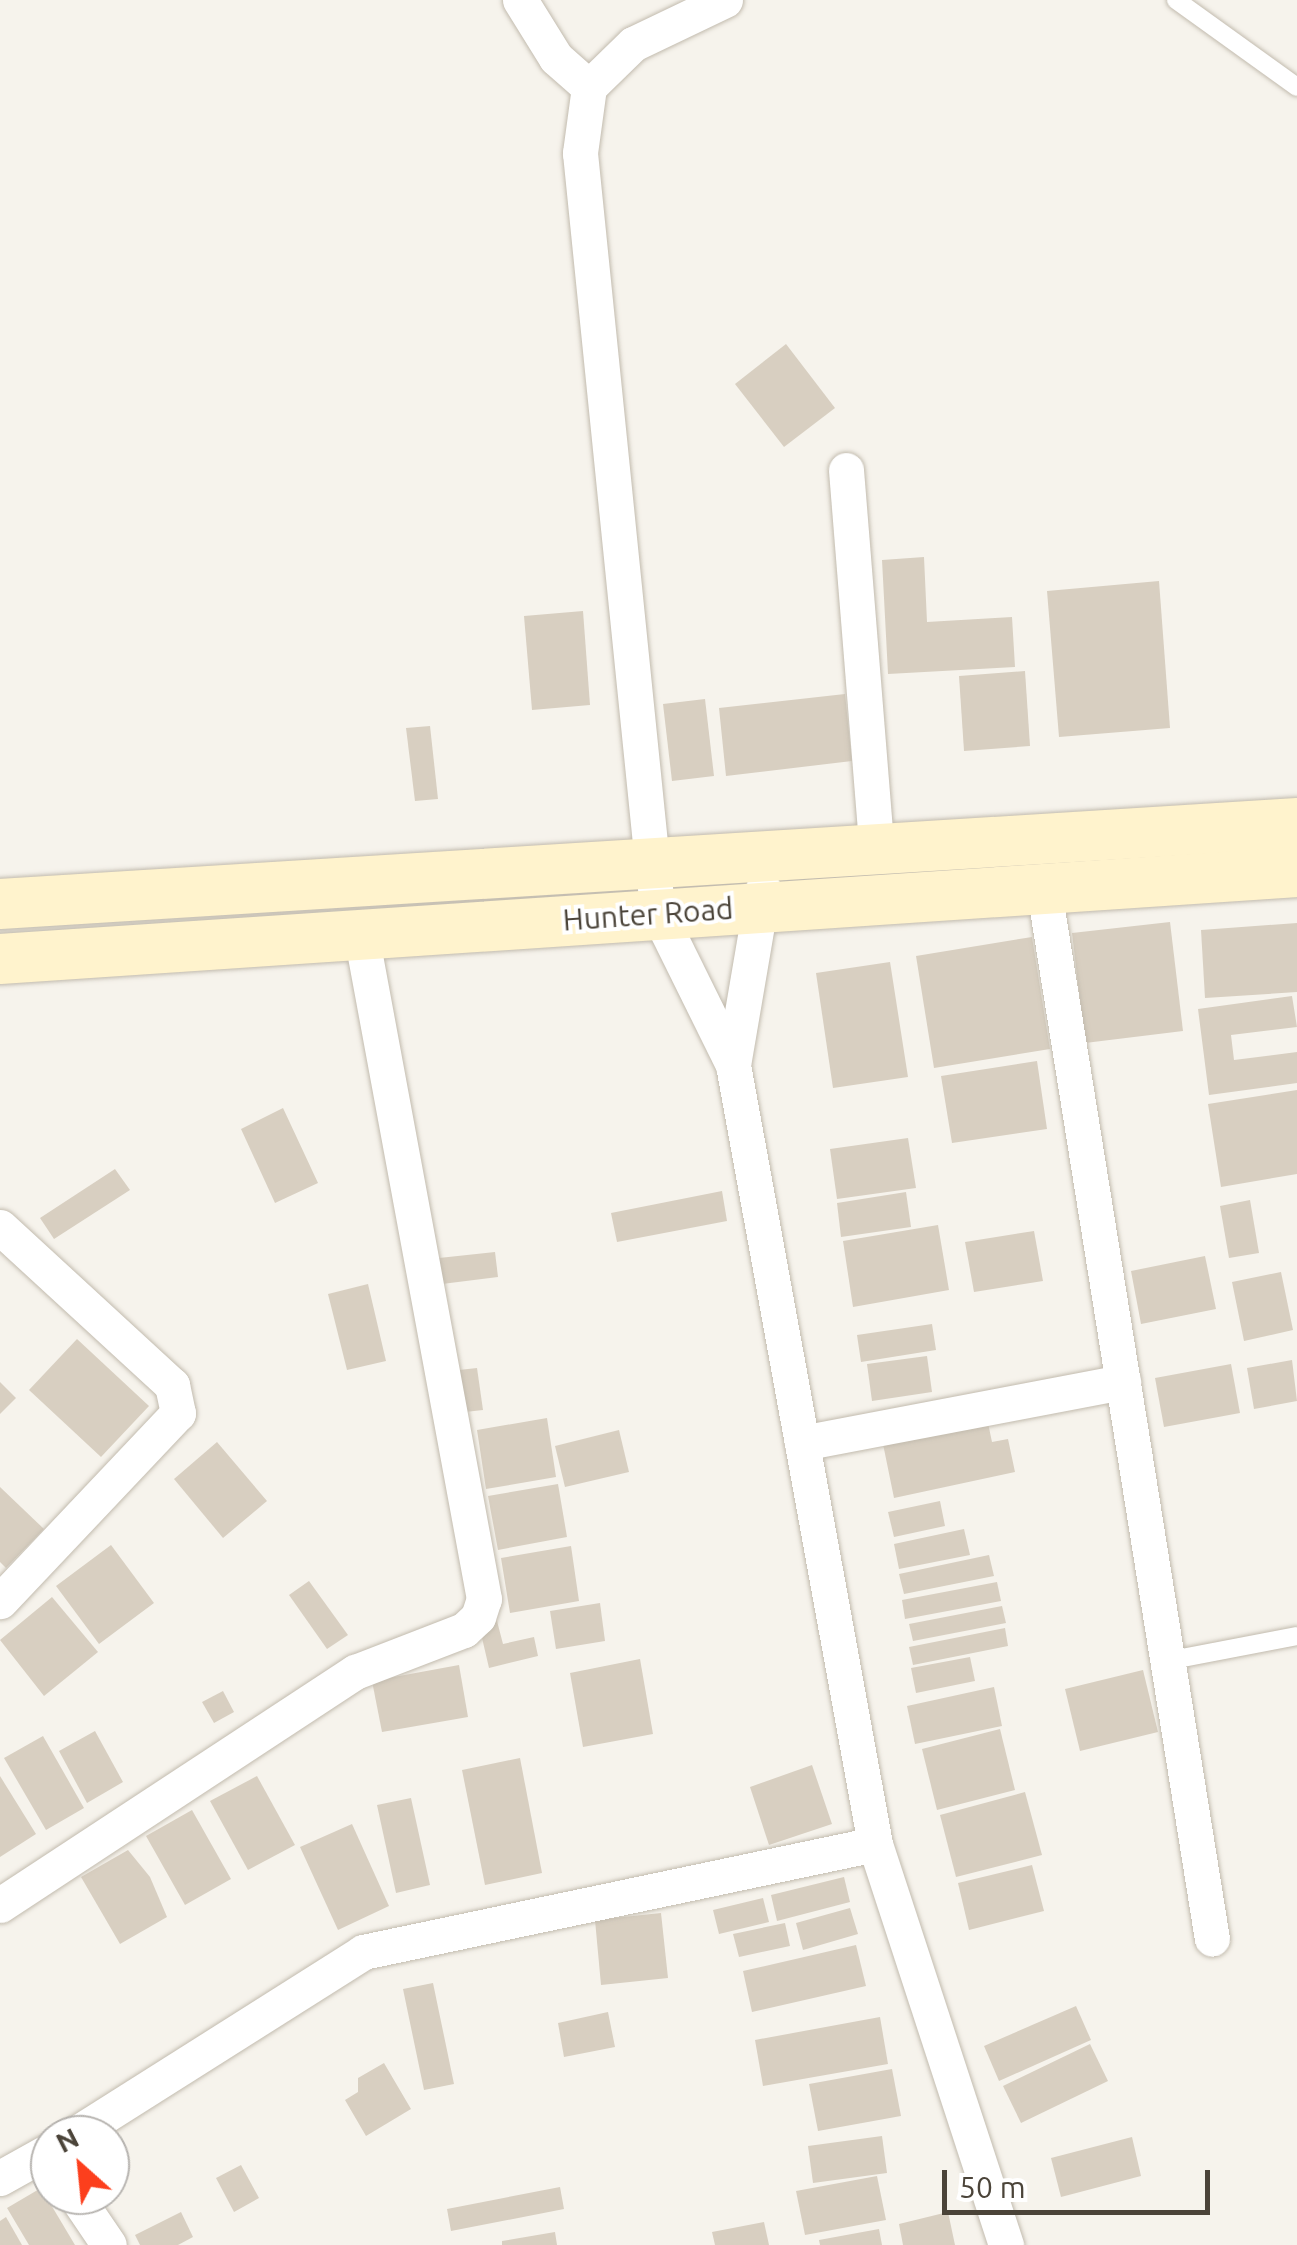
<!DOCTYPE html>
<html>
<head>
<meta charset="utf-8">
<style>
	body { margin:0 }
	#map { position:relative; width:1297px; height:2245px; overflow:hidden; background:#f6f3ec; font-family:Ubuntu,sans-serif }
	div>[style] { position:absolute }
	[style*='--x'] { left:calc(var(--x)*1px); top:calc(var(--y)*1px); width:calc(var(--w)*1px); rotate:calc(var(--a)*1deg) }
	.building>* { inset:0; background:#d8cfc1 }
	.roads { filter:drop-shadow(0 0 2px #c2bbae) drop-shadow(0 0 2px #c2bbae) }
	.service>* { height:18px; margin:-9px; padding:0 9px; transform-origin:9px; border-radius:9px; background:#fff }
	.minor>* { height:35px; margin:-17.5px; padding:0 17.5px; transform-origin:17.5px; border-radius:17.5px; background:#fff }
	.secondary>* { height:50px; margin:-25px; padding:0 25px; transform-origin:25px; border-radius:25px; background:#fff3cd }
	span { translate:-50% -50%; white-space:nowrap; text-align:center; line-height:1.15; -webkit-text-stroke:8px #fff; paint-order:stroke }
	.street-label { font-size:30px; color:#4b4439 }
	.north { position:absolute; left:30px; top:2115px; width:100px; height:100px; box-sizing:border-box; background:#fff; border:2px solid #b7b4b0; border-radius:50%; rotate:333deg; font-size:28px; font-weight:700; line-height:40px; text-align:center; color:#4b4439 }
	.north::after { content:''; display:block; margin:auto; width:35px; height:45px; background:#fc3f1d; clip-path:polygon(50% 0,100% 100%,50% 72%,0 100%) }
	.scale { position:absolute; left:942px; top:2170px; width:268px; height:45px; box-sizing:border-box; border:5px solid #4b4439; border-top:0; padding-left:12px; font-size:30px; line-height:35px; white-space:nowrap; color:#4b4439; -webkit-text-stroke:8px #fff; paint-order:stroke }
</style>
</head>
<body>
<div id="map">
	<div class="building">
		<div style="clip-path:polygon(786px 344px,835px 408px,784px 447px,735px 384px)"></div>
		<div style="clip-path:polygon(924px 557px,927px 622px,1012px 617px,1015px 667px,888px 674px,882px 560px)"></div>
		<div style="clip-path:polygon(1159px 581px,1170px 728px,1059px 737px,1047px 591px)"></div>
		<div style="clip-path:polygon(583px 611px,590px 705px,532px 710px,524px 616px)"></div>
		<div style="clip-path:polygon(1025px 671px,1030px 746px,964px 751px,959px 676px)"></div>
		<div style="clip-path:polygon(845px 694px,852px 761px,726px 776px,719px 708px)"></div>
		<div style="clip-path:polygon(705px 699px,714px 776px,672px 781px,663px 704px)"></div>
		<div style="clip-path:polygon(430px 726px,438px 799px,415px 801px,406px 728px)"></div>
		<div style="clip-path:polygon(1170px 922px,1183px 1031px,1085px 1043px,1072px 933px)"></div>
		<div style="clip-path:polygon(1297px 923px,1297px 992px,1205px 998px,1201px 930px)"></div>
		<div style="clip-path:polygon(1032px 937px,1050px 1049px,934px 1068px,916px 956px)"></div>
		<div style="clip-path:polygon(890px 962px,908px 1077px,833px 1088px,816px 973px)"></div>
		<div style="clip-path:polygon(1292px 996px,1297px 1027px,1231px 1035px,1234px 1060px,1297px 1052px,1297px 1083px,1209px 1095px,1198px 1009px)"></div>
		<div style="clip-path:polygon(1037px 1061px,1047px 1129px,952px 1143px,941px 1076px)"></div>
		<div style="clip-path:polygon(1297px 1090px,1297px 1174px,1221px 1187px,1208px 1104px)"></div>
		<div style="clip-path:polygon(283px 1108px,318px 1183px,275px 1203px,241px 1129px)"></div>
		<div style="clip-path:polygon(908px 1138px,916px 1188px,837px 1199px,830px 1149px)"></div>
		<div style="clip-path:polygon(115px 1169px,130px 1190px,54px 1239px,40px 1218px)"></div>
		<div style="clip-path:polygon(722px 1191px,727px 1221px,617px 1242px,611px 1213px)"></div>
		<div style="clip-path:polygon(906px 1192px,911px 1227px,841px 1237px,837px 1203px)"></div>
		<div style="clip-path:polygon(1250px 1200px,1259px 1253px,1229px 1258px,1220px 1206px)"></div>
		<div style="clip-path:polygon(938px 1225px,949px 1290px,853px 1307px,843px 1241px)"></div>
		<div style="clip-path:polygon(1034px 1231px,1043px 1281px,974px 1292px,965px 1242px)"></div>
		<div style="clip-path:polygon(495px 1252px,498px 1277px,442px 1284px,439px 1258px)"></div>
		<div style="clip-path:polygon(1205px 1256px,1216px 1309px,1141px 1324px,1131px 1271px)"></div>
		<div style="clip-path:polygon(1281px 1272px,1293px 1330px,1244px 1341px,1232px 1282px)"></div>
		<div style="clip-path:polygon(368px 1284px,386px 1361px,347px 1370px,328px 1294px)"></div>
		<div style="clip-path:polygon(932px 1324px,936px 1350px,861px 1362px,857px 1335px)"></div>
		<div style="clip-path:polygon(77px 1339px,149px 1406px,101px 1457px,29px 1390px)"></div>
		<div style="clip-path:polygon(927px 1356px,932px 1392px,872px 1401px,867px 1364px)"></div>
		<div style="clip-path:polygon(1292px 1360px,1297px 1401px,1254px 1409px,1247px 1368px)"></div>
		<div style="clip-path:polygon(1231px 1364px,1240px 1413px,1164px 1427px,1155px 1378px)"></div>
		<div style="clip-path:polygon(477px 1368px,483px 1410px,465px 1412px,459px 1370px)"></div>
		<div style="clip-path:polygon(0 1382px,16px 1398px,0 1414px)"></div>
		<div style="clip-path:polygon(547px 1418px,556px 1477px,486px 1489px,477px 1430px)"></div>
		<div style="clip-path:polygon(988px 1423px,992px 1442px,1008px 1439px,1015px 1472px,894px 1498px,883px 1444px)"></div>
		<div style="clip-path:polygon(619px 1430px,629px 1472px,565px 1487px,555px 1446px)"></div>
		<div style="clip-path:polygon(217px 1442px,267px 1501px,223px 1538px,174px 1479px)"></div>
		<div style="clip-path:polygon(558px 1484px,567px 1537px,498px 1550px,488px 1496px)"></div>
		<div style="clip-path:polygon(0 1487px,44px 1529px,6px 1568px,0 1562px)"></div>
		<div style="clip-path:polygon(940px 1501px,945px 1526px,894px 1537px,888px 1512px)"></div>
		<div style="clip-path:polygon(964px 1529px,970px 1555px,899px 1569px,894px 1544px)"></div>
		<div style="clip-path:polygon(111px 1545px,154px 1603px,99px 1644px,56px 1586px)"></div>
		<div style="clip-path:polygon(571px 1546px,579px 1601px,510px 1613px,501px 1558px)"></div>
		<div style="clip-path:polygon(989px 1555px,994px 1576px,904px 1594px,899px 1574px)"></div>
		<div style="clip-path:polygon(309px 1581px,348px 1635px,327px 1649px,289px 1595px)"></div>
		<div style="clip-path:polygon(997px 1582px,1001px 1601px,905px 1619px,902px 1600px)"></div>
		<div style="clip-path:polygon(52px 1597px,98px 1652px,44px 1696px,0 1640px)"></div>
		<div style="clip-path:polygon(600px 1603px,605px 1641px,556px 1649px,550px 1611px)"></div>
		<div style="clip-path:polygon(1002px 1606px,1006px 1623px,913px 1641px,909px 1624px)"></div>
		<div style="clip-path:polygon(497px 1621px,503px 1644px,534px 1637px,538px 1656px,489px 1668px,479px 1625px)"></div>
		<div style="clip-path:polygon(1005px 1628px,1008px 1646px,913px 1665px,909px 1647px)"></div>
		<div style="clip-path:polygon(970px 1657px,975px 1681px,916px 1693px,911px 1668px)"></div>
		<div style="clip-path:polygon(640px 1659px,653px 1734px,583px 1747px,570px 1673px)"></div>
		<div style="clip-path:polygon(459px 1665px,468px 1717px,382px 1732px,372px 1681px)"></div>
		<div style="clip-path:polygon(1143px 1670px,1158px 1732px,1080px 1751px,1065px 1689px)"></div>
		<div style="clip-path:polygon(994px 1687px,1002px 1726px,915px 1744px,907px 1706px)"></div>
		<div style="clip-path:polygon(223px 1691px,234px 1712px,214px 1723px,202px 1702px)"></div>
		<div style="clip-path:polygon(1000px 1729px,1015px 1790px,937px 1810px,922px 1749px)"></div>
		<div style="clip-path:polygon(95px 1731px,123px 1782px,87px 1803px,59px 1751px)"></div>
		<div style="clip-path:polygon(43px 1736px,84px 1808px,46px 1830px,4px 1758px)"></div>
		<div style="clip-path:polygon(520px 1758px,542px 1873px,485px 1885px,462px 1770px)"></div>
		<div style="clip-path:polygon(812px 1765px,832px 1824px,769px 1845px,750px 1787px)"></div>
		<div style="clip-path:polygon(0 1776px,36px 1834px,0 1857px)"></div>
		<div style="clip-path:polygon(257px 1776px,295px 1845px,248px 1870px,210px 1801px)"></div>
		<div style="clip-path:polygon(1025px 1792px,1042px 1855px,956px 1877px,940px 1815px)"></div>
		<div style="clip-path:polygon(411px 1798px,430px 1885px,396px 1893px,377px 1805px)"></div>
		<div style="clip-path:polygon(192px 1810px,231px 1879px,185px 1905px,146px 1836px)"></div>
		<div style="clip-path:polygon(352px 1824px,389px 1906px,338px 1930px,300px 1847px)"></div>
		<div style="clip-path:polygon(128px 1850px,150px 1877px,167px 1917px,120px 1944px,81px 1877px)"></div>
		<div style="clip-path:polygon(1032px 1865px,1044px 1911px,969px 1930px,958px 1883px)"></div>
		<div style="clip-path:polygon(844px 1877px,850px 1902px,777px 1921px,771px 1895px)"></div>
		<div style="clip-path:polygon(763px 1898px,769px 1922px,719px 1934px,713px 1910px)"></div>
		<div style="clip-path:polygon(850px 1908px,858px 1934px,803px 1950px,796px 1923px)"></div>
		<div style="clip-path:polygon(661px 1913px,668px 1978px,601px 1985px,595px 1920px)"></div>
		<div style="clip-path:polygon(785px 1923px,790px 1946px,739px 1957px,733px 1934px)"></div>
		<div style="clip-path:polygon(856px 1945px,866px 1986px,752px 2012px,743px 1971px)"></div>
		<div style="clip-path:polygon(433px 1983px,454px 2084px,424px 2090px,403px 1989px)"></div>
		<div style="clip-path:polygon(1076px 2006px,1091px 2040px,999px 2081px,984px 2046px)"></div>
		<div style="clip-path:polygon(608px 2012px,615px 2047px,564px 2057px,558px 2023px)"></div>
		<div style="clip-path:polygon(880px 2017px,888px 2064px,763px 2086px,755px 2040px)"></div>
		<div style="clip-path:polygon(1090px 2044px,1108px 2081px,1021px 2123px,1003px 2086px)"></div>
		<div style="clip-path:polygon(384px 2063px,411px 2109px,366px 2136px,345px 2100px,358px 2092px,358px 2078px)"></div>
		<div style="clip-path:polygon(892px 2069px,901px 2116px,818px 2131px,809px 2084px)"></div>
		<div style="clip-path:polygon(882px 2136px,887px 2173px,813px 2183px,808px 2146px)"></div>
		<div style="clip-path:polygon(1132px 2137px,1141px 2176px,1061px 2197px,1051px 2158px)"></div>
		<div style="clip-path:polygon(241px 2165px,259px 2198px,234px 2212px,216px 2178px)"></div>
		<div style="clip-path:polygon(877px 2176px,886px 2220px,805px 2235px,796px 2191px)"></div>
		<div style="clip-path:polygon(560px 2187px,564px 2209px,451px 2231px,447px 2209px)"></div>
		<div style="clip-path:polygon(41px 2188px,75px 2245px,29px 2245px,7px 2208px)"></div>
		<div style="clip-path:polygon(181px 2212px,193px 2237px,178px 2245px,140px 2245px,135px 2235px)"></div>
		<div style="clip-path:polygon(948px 2212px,955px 2245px,903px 2245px,899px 2224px)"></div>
		<div style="clip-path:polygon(6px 2217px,22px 2245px,0 2245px,0 2221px)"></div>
		<div style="clip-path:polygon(764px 2222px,769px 2245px,715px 2245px,712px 2232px)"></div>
		<div style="clip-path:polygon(879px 2229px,882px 2245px,820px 2245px,819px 2240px)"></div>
		<div style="clip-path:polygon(555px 2232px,557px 2245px,502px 2245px,502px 2241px)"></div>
	</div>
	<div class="roads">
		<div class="service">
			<div style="--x:1176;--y:0;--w:149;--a:35.7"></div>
			<div style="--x:1167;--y:1661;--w:132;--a:-10.9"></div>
		</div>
		<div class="minor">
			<div style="--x:520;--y:0;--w:68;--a:58.2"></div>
			<div style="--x:556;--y:58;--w:44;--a:41.3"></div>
			<div style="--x:725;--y:0;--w:102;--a:154.4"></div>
			<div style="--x:633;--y:44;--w:62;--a:135.7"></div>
			<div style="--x:589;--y:87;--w:67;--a:97.8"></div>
			<div style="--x:580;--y:153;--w:714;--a:84.21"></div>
			<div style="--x:652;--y:863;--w:50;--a:83.2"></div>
			<div style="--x:658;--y:913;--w:169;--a:63.7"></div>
			<div style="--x:733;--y:1065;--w:792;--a:79.67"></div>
			<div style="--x:875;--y:1844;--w:422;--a:71.9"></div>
			<div style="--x:846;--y:470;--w:384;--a:85.4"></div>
			<div style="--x:1043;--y:884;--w:1068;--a:80.9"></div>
			<div style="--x:733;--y:1065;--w:179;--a:-80.3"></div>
			<div style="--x:0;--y:1227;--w:234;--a:42.6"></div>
			<div style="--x:172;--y:1385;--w:29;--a:78"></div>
			<div style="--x:178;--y:1413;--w:259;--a:133.4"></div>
			<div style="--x:802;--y:1443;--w:327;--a:-10.8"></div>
			<div style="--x:0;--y:1905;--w:425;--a:-33.3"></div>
			<div style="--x:355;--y:1672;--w:117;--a:-21.1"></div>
			<div style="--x:464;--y:1630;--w:19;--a:-43"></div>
			<div style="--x:478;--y:1617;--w:19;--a:-72"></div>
			<div style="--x:484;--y:1599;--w:676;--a:-100.48"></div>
			<div style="--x:74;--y:2135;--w:342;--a:-32.3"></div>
			<div style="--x:363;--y:1952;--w:523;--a:-11.91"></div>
			<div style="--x:0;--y:2178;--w:57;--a:-29.2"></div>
			<div style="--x:75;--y:2195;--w:60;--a:55.8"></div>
		</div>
		<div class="secondary">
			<div style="--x:0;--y:904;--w:1300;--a:-3.57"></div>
			<div style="--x:0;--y:959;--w:1300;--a:-3.84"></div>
		</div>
	</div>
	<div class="street-label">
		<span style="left:648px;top:914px;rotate:-4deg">Hunter Road</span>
	</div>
	<div class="north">N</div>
	<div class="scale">50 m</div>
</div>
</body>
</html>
